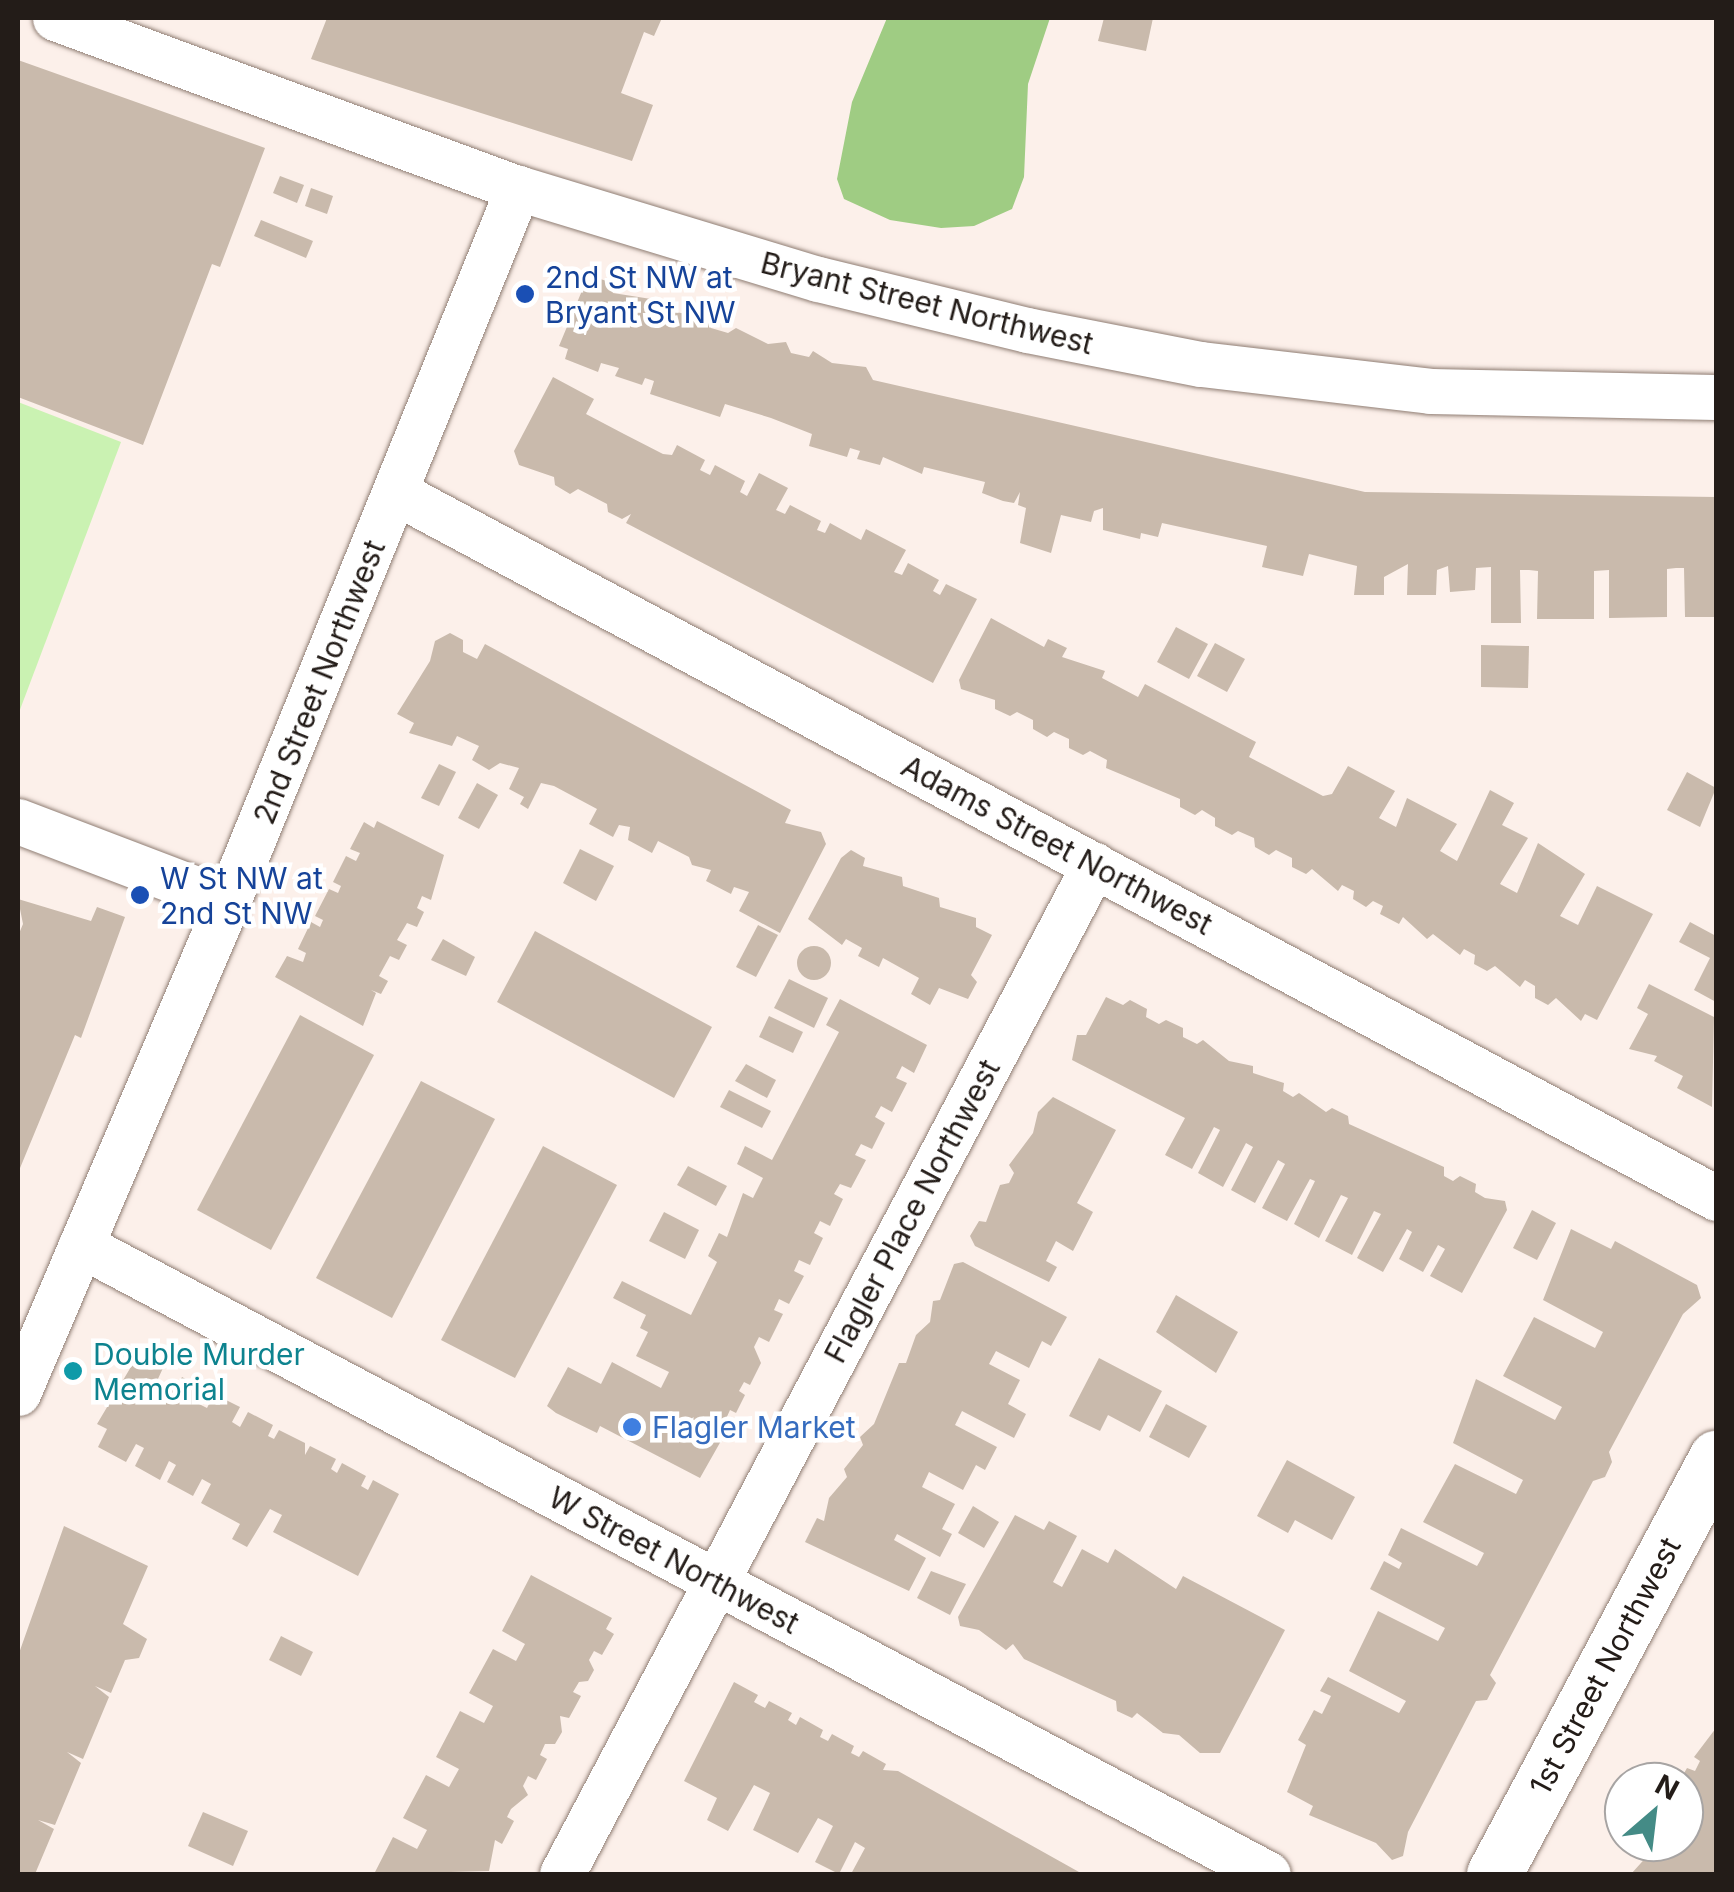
<!DOCTYPE html>
<html>
<head>
<meta charset="utf-8">
<style>
	body { margin:0 }
	#map { position:relative; width:1734px; height:1892px; overflow:hidden; background:#fcf0ea; font-family:Inter,sans-serif }
	div>[style] { position:absolute }
	[style*='--x'] { left:calc(var(--x)*1px); top:calc(var(--y)*1px); width:calc(var(--w)*1px); rotate:calc(var(--a)*1deg) }
	.green>* { inset:0; background:#caf2b2 }
	.forest>* { inset:0; background:#9fcc83 }
	.building>* { inset:0; background:#c9baac }
	.round { border-radius:50% }
	.roads { filter:drop-shadow(0 0 2px #8f7d73) drop-shadow(0 0 2px #8f7d73) }
	.street>* { height:45px; margin:-22.5px; padding:0 22.5px; transform-origin:22.5px; border-radius:22.5px; background:#fff }
	.secondary>* { height:55px; margin:-27.5px; padding:0 27.5px; transform-origin:27.5px; border-radius:27.5px; background:#fff }
	.dots>* { width:28px; height:28px; translate:-50% -50%; box-sizing:border-box; border:5px solid #fff; border-radius:50% }
	span { translate:-50% -50%; white-space:nowrap; text-align:center; line-height:1.15; -webkit-text-stroke:9px #fff; paint-order:stroke }
	.transit-label { font-size:30px; color:#164399 }
	.left { translate:0 -50%; text-align:left }
	.street-label { font-size:30px; color:#231c18 }
	.culture-label { font-size:30px; color:#0d838f }
	.shop-label { font-size:30px; color:#366cbe }
	.frame { position:absolute; inset:0; border:20px solid #231c18; pointer-events:none }
	.north { position:absolute; left:1604px; top:1762px; width:100px; height:100px; box-sizing:border-box; background:#fff; border:2px solid #a7a4a3; border-radius:50%; rotate:28deg; font-size:28px; font-weight:700; line-height:40px; text-align:center; color:#231c18 }
	.north::after { content:''; display:block; margin:auto; width:35px; height:45px; background:#448b86; clip-path:polygon(50% 0,100% 100%,50% 72%,0 100%) }
</style>
</head>
<body>
<div id="map">
	<div class="green">
		<div style="clip-path:polygon(18px 402px,121px 442px,18px 715px)"></div>
	</div>
	<div class="forest">
		<div style="clip-path:polygon(887px 18px,1050px 18px,1028px 84px,1024px 177px,1012px 209px,974px 226px,941px 228px,890px 220px,844px 199px,837px 179px,852px 102px)"></div>
	</div>
	<div class="building">
		<div style="clip-path:polygon(327px 18px,662px 18px,654px 36px,644px 32px,621px 93px,653px 105px,632px 161px,311px 59px)"></div>
		<div style="clip-path:polygon(1104px 18px,1153px 18px,1146px 51px,1098px 41px)"></div>
		<div style="clip-path:polygon(18px 60px,265px 148px,220px 267px,212px 264px,143px 445px,18px 397px)"></div>
		<div style="clip-path:polygon(280px 176px,304px 185px,297px 203px,273px 193px)"></div>
		<div style="clip-path:polygon(311px 188px,333px 196px,327px 214px,305px 206px)"></div>
		<div style="clip-path:polygon(261px 220px,313px 241px,306px 258px,254px 236px)"></div>
		<div style="clip-path:polygon(597px 278px,610px 282px,613px 293px,651px 299px,655px 308px,707px 318px,711px 328px,728px 333px,736px 328px,768px 344px,786px 342px,791px 353px,809px 357px,813px 351px,832px 363px,866px 367px,873px 380px,1365px 492px,1716px 497px,1716px 617px,1685px 617px,1684px 568px,1676px 568px,1667px 569px,1667px 617px,1609px 618px,1609px 570px,1594px 571px,1594px 619px,1537px 619px,1538px 571px,1529px 570px,1520px 570px,1521px 623px,1491px 623px,1491px 567px,1476px 568px,1475px 590px,1450px 592px,1448px 566px,1437px 570px,1436px 595px,1407px 595px,1408px 564px,1384px 577px,1384px 595px,1354px 595px,1357px 566px,1309px 554px,1303px 576px,1262px 567px,1267px 546px,1162px 523px,1158px 537px,1141px 533px,1140px 539px,1103px 530px,1103px 508px,1094px 511px,1091px 522px,1061px 515px,1051px 553px,1020px 543px,1026px 508px,1018px 505px,1020px 492px,1014px 503px,1003px 501px,982px 493px,985px 482px,924px 467px,922px 474px,883px 457px,880px 465px,857px 459px,860px 451px,850px 448px,847px 457px,809px 446px,812px 434px,771px 418px,725px 404px,720px 417px,650px 394px,654px 381px,645px 378px,642px 385px,615px 376px,619px 368px,601px 363px,598px 372px,565px 359px,568px 349px,559px 346px,586px 281px)"></div>
		<div style="clip-path:polygon(553px 377px,594px 399px,586px 414px,624px 434px,663px 454px,672px 455px,677px 445px,705px 460px,700px 470px,710px 475px,715px 465px,745px 481px,740px 492px,747px 496px,759px 473px,788px 488px,776px 510px,785px 514px,790px 505px,821px 521px,817px 530px,825px 533px,830px 523px,861px 540px,866px 529px,906px 550px,894px 572px,902px 575px,908px 563px,939px 580px,933px 591px,940px 595px,946px 584px,977px 599px,933px 683px,626px 523px,631px 514px,622px 519px,608px 512px,607px 504px,578px 489px,570px 494px,555px 485px,554px 477px,519px 465px,514px 451px)"></div>
		<div style="clip-path:polygon(991px 618px,1044px 647px,1048px 639px,1067px 648px,1062px 657px,1105px 671px,1102px 678px,1138px 697px,1145px 684px,1256px 742px,1249px 757px,1323px 796px,1332px 794px,1348px 766px,1395px 791px,1379px 818px,1396px 827px,1407px 798px,1457px 824px,1440px 851px,1457px 861px,1490px 790px,1514px 803px,1502px 825px,1528px 838px,1500px 884px,1517px 893px,1538px 843px,1585px 874px,1560px 916px,1578px 925px,1597px 886px,1653px 914px,1597px 1020px,1585px 1014px,1581px 1021px,1556px 998px,1548px 1005px,1535px 998px,1535px 986px,1525px 980px,1520px 987px,1495px 966px,1487px 971px,1474px 964px,1475px 955px,1464px 949px,1460px 955px,1433px 934px,1427px 939px,1403px 917px,1399px 924px,1380px 914px,1383px 906px,1373px 901px,1366px 907px,1353px 899px,1354px 891px,1342px 885px,1338px 891px,1312px 869px,1306px 874px,1292px 867px,1292px 858px,1276px 850px,1269px 855px,1255px 847px,1254px 838px,1238px 831px,1232px 835px,1215px 826px,1215px 818px,1202px 810px,1195px 815px,1180px 807px,1180px 799px,1106px 768px,1107px 760px,1090px 751px,1083px 755px,1069px 748px,1069px 739px,1054px 732px,1047px 737px,1033px 729px,1033px 720px,1017px 712px,1010px 716px,995px 709px,995px 700px,961px 689px,959px 680px)"></div>
		<div style="clip-path:polygon(1176px 627px,1208px 644px,1189px 679px,1157px 662px)"></div>
		<div style="clip-path:polygon(450px 633px,463px 640px,463px 652px,477px 659px,485px 644px,791px 810px,785px 823px,821px 832px,826px 844px,780px 933px,739px 911px,749px 892px,734px 887px,731px 894px,706px 881px,711px 870px,692px 865px,689px 857px,658px 841px,652px 853px,628px 840px,630px 827px,619px 825px,613px 837px,589px 824px,597px 809px,554px 786px,541px 783px,528px 809px,520px 804px,524px 797px,509px 789px,519px 768px,500px 763px,489px 770px,472px 760px,479px 746px,457px 736px,452px 746px,409px 733px,414px 723px,397px 714px,430px 661px,435px 641px)"></div>
		<div style="clip-path:polygon(1215px 643px,1245px 659px,1227px 692px,1197px 676px)"></div>
		<div style="clip-path:polygon(1481px 645px,1529px 646px,1528px 688px,1481px 687px)"></div>
		<div style="clip-path:polygon(439px 764px,456px 772px,439px 806px,421px 798px)"></div>
		<div style="clip-path:polygon(1687px 772px,1716px 788px,1700px 827px,1667px 810px)"></div>
		<div style="clip-path:polygon(477px 783px,498px 795px,479px 829px,458px 818px)"></div>
		<div style="clip-path:polygon(377px 821px,444px 855px,431px 900px,422px 896px,417px 908px,424px 912px,417px 927px,407px 923px,397px 940px,407px 945px,399px 960px,390px 956px,379px 976px,388px 981px,381px 994px,371px 990px,376px 993px,363px 1026px,275px 977px,287px 956px,303px 962px,306px 953px,298px 949px,311px 922px,320px 927px,323px 920px,315px 916px,329px 889px,338px 893px,341px 886px,333px 882px,346px 856px,356px 861px,360px 853px,350px 849px,364px 822px,374px 828px)"></div>
		<div style="clip-path:polygon(580px 849px,614px 866px,596px 901px,563px 883px)"></div>
		<div style="clip-path:polygon(851px 850px,865px 858px,863px 866px,902px 877px,903px 886px,939px 898px,940px 907px,976px 918px,976px 927px,992px 935px,971px 975px,977px 982px,968px 999px,939px 988px,930px 1005px,911px 994px,919px 978px,883px 958px,879px 967px,858px 956px,862px 948px,846px 939px,842px 945px,808px 919px,841px 858px)"></div>
		<div style="clip-path:polygon(18px 899px,91px 921px,97px 907px,125px 917px,81px 1038px,75px 1035px,18px 1173px,18px 936px,23px 924px)"></div>
		<div style="clip-path:polygon(1690px 922px,1716px 936px,1716px 1002px,1694px 990px,1710px 958px,1679px 942px)"></div>
		<div style="clip-path:polygon(758px 925px,778px 935px,756px 977px,736px 967px)"></div>
		<div style="clip-path:polygon(535px 931px,712px 1027px,674px 1098px,497px 1002px)"></div>
		<div style="clip-path:polygon(443px 939px,475px 957px,466px 976px,431px 960px)"></div>
		<div class="round" style="left:797px;top:946px;width:34px;height:34px"></div>
		<div style="clip-path:polygon(789px 979px,828px 998px,814px 1028px,774px 1008px)"></div>
		<div style="clip-path:polygon(1649px 984px,1714px 1017px,1712px 1107px,1677px 1088px,1683px 1076px,1654px 1061px,1657px 1056px,1629px 1049px,1648px 1014px,1637px 1008px)"></div>
		<div style="clip-path:polygon(1106px 997px,1123px 1005px,1130px 1000px,1147px 1009px,1146px 1017px,1159px 1024px,1166px 1020px,1183px 1028px,1183px 1037px,1197px 1044px,1203px 1040px,1229px 1061px,1253px 1066px,1253px 1073px,1284px 1083px,1283px 1091px,1293px 1097px,1299px 1093px,1326px 1112px,1332px 1108px,1348px 1116px,1349px 1124px,1444px 1167px,1444px 1176px,1453px 1181px,1460px 1176px,1476px 1184px,1475px 1192px,1485px 1198px,1505px 1201px,1507px 1210px,1462px 1293px,1430px 1276px,1445px 1249px,1438px 1245px,1423px 1272px,1399px 1259px,1412px 1232px,1407px 1229px,1383px 1272px,1357px 1258px,1381px 1214px,1374px 1211px,1352px 1255px,1325px 1241px,1348px 1198px,1341px 1195px,1319px 1238px,1294px 1224px,1315px 1181px,1310px 1179px,1287px 1221px,1262px 1208px,1285px 1164px,1278px 1160px,1255px 1203px,1231px 1190px,1253px 1147px,1246px 1143px,1223px 1187px,1198px 1173px,1220px 1130px,1214px 1127px,1192px 1169px,1165px 1155px,1185px 1118px,1072px 1060px,1077px 1035px,1086px 1035px)"></div>
		<div style="clip-path:polygon(840px 999px,927px 1045px,914px 1073px,902px 1066px,896px 1078px,907px 1083px,892px 1112px,881px 1106px,875px 1117px,885px 1123px,872px 1149px,861px 1144px,855px 1155px,866px 1160px,851px 1188px,840px 1184px,834px 1194px,843px 1199px,830px 1226px,820px 1221px,814px 1233px,823px 1238px,810px 1265px,799px 1260px,794px 1271px,804px 1276px,789px 1304px,779px 1299px,774px 1310px,783px 1314px,769px 1342px,759px 1337px,754px 1347px,761px 1363px,750px 1385px,744px 1382px,739px 1391px,745px 1395px,736px 1413px,730px 1410px,725px 1421px,730px 1425px,700px 1478px,600px 1426px,597px 1433px,556px 1413px,547px 1406px,568px 1367px,601px 1384px,612px 1362px,661px 1388px,669px 1372px,636px 1356px,648px 1332px,640px 1328px,646px 1315px,613px 1298px,622px 1281px,691px 1315px,717px 1262px,708px 1256px,719px 1233px,727px 1237px,743px 1193px,753px 1198px,763px 1178px,737px 1164px,745px 1146px,772px 1160px,839px 1032px,826px 1025px)"></div>
		<div style="clip-path:polygon(300px 1015px,374px 1055px,271px 1250px,197px 1210px)"></div>
		<div style="clip-path:polygon(769px 1016px,803px 1032px,793px 1053px,759px 1037px)"></div>
		<div style="clip-path:polygon(746px 1064px,776px 1080px,767px 1098px,735px 1081px)"></div>
		<div style="clip-path:polygon(421px 1081px,495px 1119px,392px 1318px,316px 1278px)"></div>
		<div style="clip-path:polygon(729px 1090px,771px 1111px,762px 1128px,720px 1107px)"></div>
		<div style="clip-path:polygon(1053px 1097px,1116px 1130px,1077px 1203px,1093px 1212px,1073px 1251px,1056px 1241px,1046px 1261px,1057px 1267px,1049px 1282px,975px 1246px,970px 1236px,979px 1221px,986px 1222px,1000px 1185px,1009px 1183px,1014px 1173px,1009px 1165px,1033px 1133px,1038px 1112px)"></div>
		<div style="clip-path:polygon(543px 1146px,617px 1185px,515px 1378px,441px 1340px)"></div>
		<div style="clip-path:polygon(688px 1166px,727px 1186px,716px 1206px,677px 1185px)"></div>
		<div style="clip-path:polygon(1532px 1210px,1556px 1223px,1537px 1260px,1513px 1248px)"></div>
		<div style="clip-path:polygon(664px 1212px,699px 1230px,685px 1259px,649px 1241px)"></div>
		<div style="clip-path:polygon(1571px 1229px,1611px 1249px,1615px 1241px,1697px 1285px,1701px 1298px,1683px 1314px,1609px 1452px,1612px 1462px,1605px 1477px,1593px 1481px,1490px 1675px,1496px 1683px,1487px 1700px,1476px 1701px,1408px 1832px,1403px 1856px,1392px 1860px,1376px 1843px,1309px 1815px,1313px 1806px,1287px 1792px,1306px 1745px,1298px 1740px,1314px 1710px,1322px 1714px,1331px 1696px,1320px 1691px,1328px 1677px,1399px 1713px,1406px 1701px,1349px 1671px,1378px 1611px,1438px 1641px,1445px 1628px,1370px 1589px,1384px 1561px,1399px 1569px,1402px 1563px,1388px 1555px,1401px 1528px,1477px 1566px,1480px 1561px,1484px 1553px,1423px 1522px,1455px 1464px,1516px 1494px,1523px 1480px,1453px 1443px,1476px 1379px,1555px 1420px,1562px 1407px,1503px 1376px,1534px 1317px,1595px 1348px,1603px 1332px,1543px 1300px)"></div>
		<div style="clip-path:polygon(963px 1262px,1067px 1317px,1051px 1346px,1042px 1341px,1029px 1368px,996px 1351px,989px 1364px,1020px 1380px,1008px 1404px,1026px 1414px,1014px 1438px,962px 1411px,955px 1425px,997px 1447px,985px 1470px,976px 1465px,963px 1490px,929px 1472px,922px 1487px,955px 1504px,942px 1529px,952px 1534px,940px 1557px,897px 1534px,894px 1540px,926px 1558px,909px 1591px,805px 1542px,817px 1518px,824px 1521px,829px 1498px,847px 1477px,844px 1469px,863px 1445px,860px 1437px,874px 1424px,899px 1363px,906px 1363px,916px 1335px,930px 1322px,933px 1301px,940px 1300px,954px 1264px)"></div>
		<div style="clip-path:polygon(1176px 1295px,1238px 1332px,1216px 1373px,1156px 1332px)"></div>
		<div style="clip-path:polygon(138px 1355px,163px 1368px,157px 1381px,175px 1390px,182px 1377px,207px 1391px,199px 1404px,207px 1408px,214px 1394px,240px 1407px,232px 1422px,240px 1427px,248px 1412px,273px 1425px,268px 1436px,274px 1439px,279px 1430px,305px 1443px,305px 1455px,310px 1446px,336px 1459px,331px 1469px,337px 1473px,342px 1463px,366px 1476px,361px 1486px,368px 1490px,373px 1480px,399px 1494px,358px 1576px,273px 1532px,282px 1515px,270px 1509px,247px 1547px,232px 1539px,240px 1524px,201px 1503px,211px 1484px,202px 1479px,193px 1496px,167px 1482px,176px 1465px,169px 1461px,160px 1480px,135px 1466px,144px 1448px,136px 1444px,126px 1462px,98px 1447px,107px 1429px,97px 1424px)"></div>
		<div style="clip-path:polygon(1099px 1358px,1162px 1391px,1140px 1432px,1108px 1415px,1100px 1431px,1069px 1416px)"></div>
		<div style="clip-path:polygon(1166px 1404px,1207px 1426px,1189px 1458px,1149px 1437px)"></div>
		<div style="clip-path:polygon(1287px 1460px,1355px 1497px,1332px 1540px,1295px 1520px,1288px 1533px,1257px 1516px)"></div>
		<div style="clip-path:polygon(973px 1506px,999px 1522px,984px 1548px,958px 1533px)"></div>
		<div style="clip-path:polygon(1015px 1515px,1044px 1530px,1049px 1521px,1077px 1536px,1053px 1582px,1062px 1587px,1082px 1549px,1108px 1563px,1115px 1549px,1176px 1589px,1183px 1576px,1285px 1630px,1220px 1753px,1200px 1753px,1179px 1735px,1163px 1733px,1137px 1713px,1132px 1718px,1117px 1711px,1116px 1701px,1024px 1659px,1013px 1644px,1006px 1650px,979px 1630px,960px 1626px,958px 1617px)"></div>
		<div style="clip-path:polygon(64px 1526px,148px 1566px,123px 1624px,147px 1639px,139px 1658px,125px 1660px,111px 1693px,95px 1686px,109px 1697px,83px 1759px,67px 1752px,81px 1763px,55px 1825px,38px 1820px,54px 1829px,35px 1874px,18px 1874px,18px 1656px)"></div>
		<div style="clip-path:polygon(931px 1571px,966px 1584px,950px 1615px,917px 1598px)"></div>
		<div style="clip-path:polygon(531px 1575px,612px 1618px,606px 1629px,614px 1634px,602px 1655px,594px 1651px,589px 1660px,594px 1670px,588px 1681px,579px 1682px,573px 1692px,581px 1696px,569px 1718px,560px 1716px,562px 1732px,555px 1744px,545px 1744px,540px 1755px,547px 1759px,536px 1780px,528px 1776px,523px 1786px,528px 1795px,511px 1809px,507px 1817px,514px 1821px,502px 1844px,495px 1840px,489px 1871px,374px 1874px,393px 1837px,417px 1849px,427px 1830px,403px 1818px,426px 1775px,449px 1787px,459px 1769px,436px 1757px,460px 1711px,484px 1723px,493px 1706px,469px 1693px,493px 1649px,516px 1661px,525px 1644px,502px 1631px)"></div>
		<div style="clip-path:polygon(281px 1636px,313px 1652px,301px 1676px,269px 1660px)"></div>
		<div style="clip-path:polygon(734px 1682px,758px 1695px,754px 1702px,765px 1708px,769px 1701px,792px 1713px,788px 1720px,796px 1725px,800px 1717px,823px 1730px,820px 1737px,828px 1741px,832px 1734px,854px 1746px,851px 1753px,859px 1757px,863px 1751px,886px 1764px,883px 1770px,898px 1771px,1079px 1872px,1094px 1874px,851px 1874px,865px 1848px,855px 1842px,839px 1874px,815px 1862px,833px 1826px,826px 1822px,818px 1818px,798px 1853px,753px 1830px,770px 1793px,754px 1785px,728px 1831px,707px 1820px,717px 1798px,684px 1781px)"></div>
		<div style="clip-path:polygon(1716px 1728px,1716px 1874px,1631px 1874px,1650px 1853px,1643px 1850px,1647px 1842px,1684px 1842px,1679px 1782px,1687px 1768px,1695px 1771px,1700px 1761px,1694px 1757px)"></div>
		<div style="clip-path:polygon(203px 1812px,248px 1831px,233px 1866px,188px 1846px)"></div>
	</div>
	<div class="roads">
		<div class="street">
			<div style="--x:55;--y:18;--w:493;--a:20.2"></div>
			<div style="--x:518;--y:188;--w:313;--a:16.9"></div>
			<div style="--x:818;--y:279;--w:215;--a:13.7"></div>
			<div style="--x:1027;--y:330;--w:177;--a:11.1"></div>
			<div style="--x:1201;--y:364;--w:231;--a:6.7"></div>
			<div style="--x:1430;--y:391;--w:286;--a:1.2"></div>
			<div style="--x:397;--y:493;--w:1496;--a:28.12"></div>
			<div style="--x:18;--y:821;--w:225;--a:20.9"></div>
			<div style="--x:81;--y:1245;--w:1343;--a:27.92"></div>
			<div style="--x:18;--y:1393;--w:535;--a:-66.89"></div>
			<div style="--x:228;--y:901;--w:770;--a:-67.87"></div>
			<div style="--x:562;--y:1874;--w:1141;--a:-62.2"></div>
		</div>
		<div class="secondary">
			<div style="--x:1494;--y:1874;--w:472;--a:-61.9"></div>
		</div>
	</div>
	<div class="dots">
		<div style="left:525px;top:294px;background:#1a4fb4"></div>
		<div style="left:140px;top:895px;background:#1a4fb4"></div>
		<div style="left:73px;top:1371px;background:#0f9aa8"></div>
		<div style="left:632px;top:1427px;background:#3f7fe0"></div>
	</div>
	<div class="transit-label">
		<span class="left" style="left:545px;top:294px">2nd St NW at<br>Bryant St NW</span>
		<span class="left" style="left:160px;top:895px">W St NW at<br>2nd St NW</span>
	</div>
	<div class="street-label">
		<span style="left:927px;top:303px;rotate:14deg">Bryant Street Northwest</span>
		<span style="left:319px;top:682px;rotate:-68deg">2nd Street Northwest</span>
		<span style="left:1057px;top:845px;rotate:28deg">Adams Street Northwest</span>
		<span style="left:912px;top:1211px;rotate:-62deg">Flagler Place Northwest</span>
		<span style="left:674px;top:1560px;rotate:28deg">W Street Northwest</span>
		<span style="left:1605px;top:1666px;rotate:-62deg">1st Street Northwest</span>
	</div>
	<div class="culture-label">
		<span class="left" style="left:93px;top:1371px">Double Murder<br>Memorial</span>
	</div>
	<div class="shop-label">
		<span class="left" style="left:652px;top:1427px">Flagler Market</span>
	</div>
	<div class="frame"></div>
	<div class="north">N</div>
</div>
</body>
</html>
